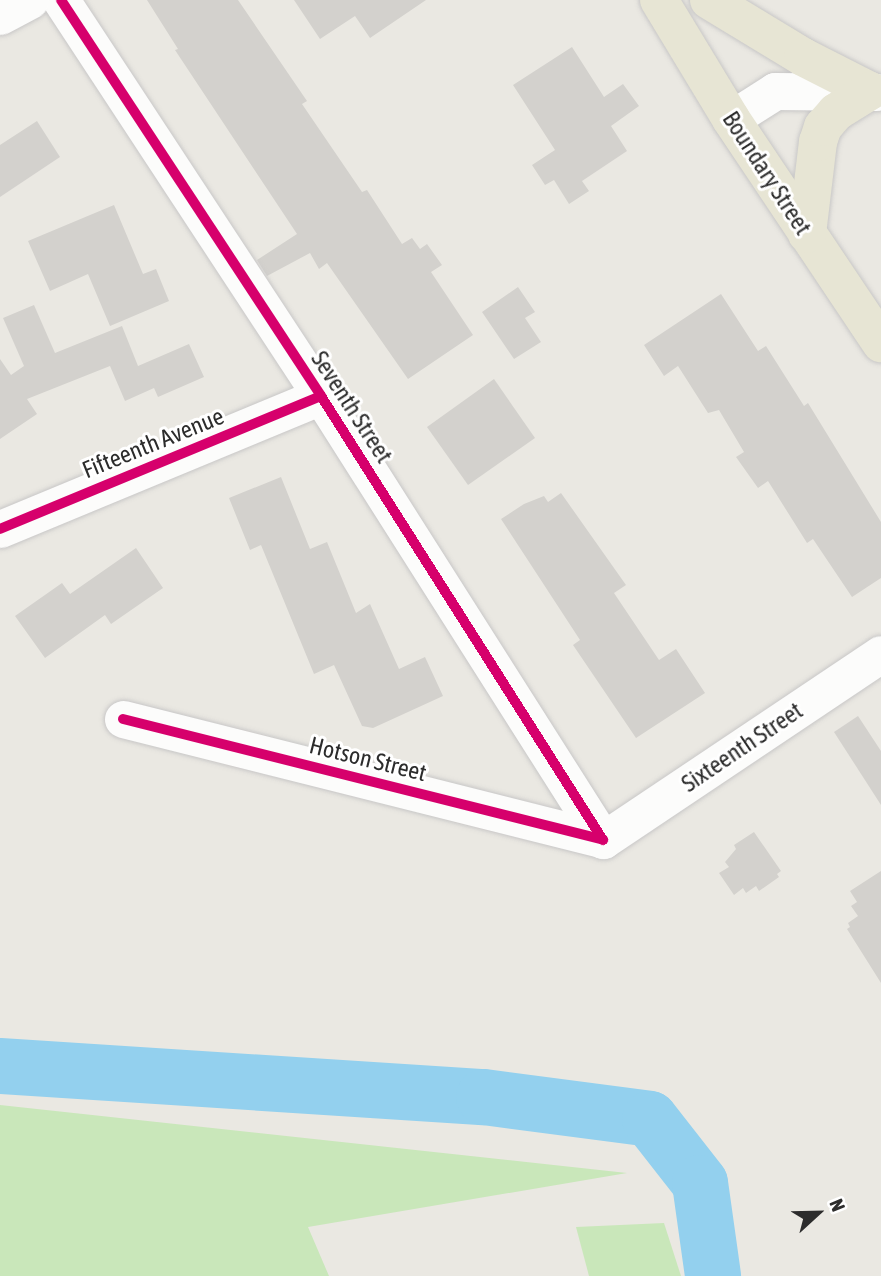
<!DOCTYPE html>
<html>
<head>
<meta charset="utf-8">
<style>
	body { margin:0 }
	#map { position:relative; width:881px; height:1276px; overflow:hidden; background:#eae8e2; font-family:"Asap Condensed",sans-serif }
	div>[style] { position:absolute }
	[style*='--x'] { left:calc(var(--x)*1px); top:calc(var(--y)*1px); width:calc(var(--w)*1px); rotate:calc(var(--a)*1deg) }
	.green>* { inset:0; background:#c9e7ba }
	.river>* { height:56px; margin:-28px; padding:0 28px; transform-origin:28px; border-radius:28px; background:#93d0ee }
	.building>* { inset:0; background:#d3d1cd }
	.roads { filter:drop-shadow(0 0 2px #c8c7c7) drop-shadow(0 0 2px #c8c7c7) }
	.minor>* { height:37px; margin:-18.5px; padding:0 18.5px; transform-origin:18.5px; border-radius:18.5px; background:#fcfcfb }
	.major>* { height:38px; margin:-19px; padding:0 19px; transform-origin:19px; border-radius:19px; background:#e7e5d4 }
	.cycleway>* { height:10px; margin:-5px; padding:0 5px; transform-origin:5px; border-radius:5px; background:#d6006c }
	span { translate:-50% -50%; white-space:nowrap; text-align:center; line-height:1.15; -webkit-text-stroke:6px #fff; paint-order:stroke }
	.street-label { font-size:24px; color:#2c2c2c }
	.north { position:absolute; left:783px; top:1178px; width:70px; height:70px; -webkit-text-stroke:5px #fff; paint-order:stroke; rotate:68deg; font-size:19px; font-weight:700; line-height:28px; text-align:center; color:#2c2c2c }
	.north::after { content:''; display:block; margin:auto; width:24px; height:32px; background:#2c2c2c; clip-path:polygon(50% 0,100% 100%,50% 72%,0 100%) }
</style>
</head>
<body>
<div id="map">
	<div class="green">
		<div style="clip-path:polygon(0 1105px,627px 1173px,308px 1227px,329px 1276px,0 1276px)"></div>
		<div style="clip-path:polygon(664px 1223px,681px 1276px,589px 1276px,576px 1227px)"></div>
	</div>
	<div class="river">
		<div style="--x:0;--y:1066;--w:485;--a:3.7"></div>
		<div style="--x:484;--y:1097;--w:167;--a:7.5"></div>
		<div style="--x:650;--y:1119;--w:81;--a:52"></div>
		<div style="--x:700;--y:1183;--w:94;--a:82"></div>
	</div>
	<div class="building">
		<div style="clip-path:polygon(147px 0,238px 0,307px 101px,302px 104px,362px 192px,367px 190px,402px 244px,412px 238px,420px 249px,427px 244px,442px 265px,431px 272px,473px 335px,408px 379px,327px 263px,319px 269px,310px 253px,267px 276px,257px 260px,297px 234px,175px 50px,178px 49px)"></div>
		<div style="clip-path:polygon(294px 0,426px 0,370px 38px,355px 16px,320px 39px)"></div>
		<div style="clip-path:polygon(572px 47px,604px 97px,623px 84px,639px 106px,611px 126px,627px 151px,582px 181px,589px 191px,569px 204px,554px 180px,545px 185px,532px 165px,555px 150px,513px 85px)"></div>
		<div style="clip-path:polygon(37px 121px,60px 157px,0 197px,0 145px)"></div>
		<div style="clip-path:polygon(114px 205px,143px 274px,156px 269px,169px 301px,110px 326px,88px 274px,50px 291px,28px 241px)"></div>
		<div style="clip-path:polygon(518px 287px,535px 312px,525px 318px,541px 342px,514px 359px,482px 312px)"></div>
		<div style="clip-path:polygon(721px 294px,758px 351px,766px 346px,804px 406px,808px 403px,881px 522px,881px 578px,852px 597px,813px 539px,807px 543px,768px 481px,758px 488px,736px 457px,744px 452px,719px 410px,708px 413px,678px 366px,664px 376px,644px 345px)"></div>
		<div style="clip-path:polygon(34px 305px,55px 353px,122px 326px,138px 366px,189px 344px,204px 377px,158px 397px,154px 388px,125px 401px,110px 366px,27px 399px,37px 414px,0 439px,0 359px,11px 375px,24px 366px,3px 318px)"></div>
		<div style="clip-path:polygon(494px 379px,535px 438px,468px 485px,427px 427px)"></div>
		<div style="clip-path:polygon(281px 477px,310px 549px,327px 542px,356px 613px,370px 604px,399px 669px,425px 657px,443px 696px,373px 728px,362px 726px,334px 665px,314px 674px,261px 545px,250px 550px,229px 498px)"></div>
		<div style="clip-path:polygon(561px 493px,626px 585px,614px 593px,659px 660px,676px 649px,705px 693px,636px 738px,573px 645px,580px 640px,501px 519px,524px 504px,544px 496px,548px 502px)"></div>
		<div style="clip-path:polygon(136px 548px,163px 588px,111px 624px,105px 615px,45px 658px,15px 616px,62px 583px,70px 594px)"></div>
		<div style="clip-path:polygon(858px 716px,881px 751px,881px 805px,834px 732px)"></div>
		<div style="clip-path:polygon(754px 832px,781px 871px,777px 874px,779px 877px,759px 891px,756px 886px,746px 893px,743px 888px,734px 895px,719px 873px,729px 867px,725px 862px,736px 849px,734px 845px)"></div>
		<div style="clip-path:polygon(881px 871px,881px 983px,847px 929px,850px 927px,848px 923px,858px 916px,851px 906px,857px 902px,850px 891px)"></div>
	</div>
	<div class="roads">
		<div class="minor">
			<div style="--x:61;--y:0;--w:474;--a:56.7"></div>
			<div style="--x:321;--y:396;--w:526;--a:57.58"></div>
			<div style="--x:0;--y:16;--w:34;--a:-28"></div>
			<div style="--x:731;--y:119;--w:52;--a:-32.5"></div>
			<div style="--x:775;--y:91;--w:101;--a:0.6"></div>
			<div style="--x:0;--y:529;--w:347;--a:-22.5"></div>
			<div style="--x:123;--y:719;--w:495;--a:14.1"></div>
			<div style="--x:603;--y:840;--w:334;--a:-33.8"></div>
		</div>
		<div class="major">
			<div style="--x:659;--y:0;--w:139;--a:58.8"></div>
			<div style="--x:731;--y:119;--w:270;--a:56.2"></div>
			<div style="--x:709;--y:0;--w:110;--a:31.2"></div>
			<div style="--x:803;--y:57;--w:75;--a:26.9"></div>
			<div style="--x:807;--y:234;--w:93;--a:-83.2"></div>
			<div style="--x:818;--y:142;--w:16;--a:-72"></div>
			<div style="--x:823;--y:127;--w:20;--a:-49"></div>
			<div style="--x:836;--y:112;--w:40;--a:-32"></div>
		</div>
	</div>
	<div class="cycleway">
		<div style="--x:61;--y:0;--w:474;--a:56.7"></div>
		<div style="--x:321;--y:396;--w:526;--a:57.58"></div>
		<div style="--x:0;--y:529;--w:347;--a:-22.5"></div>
		<div style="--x:123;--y:719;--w:495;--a:14.1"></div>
	</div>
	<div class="street-label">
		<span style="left:767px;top:173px;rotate:57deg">Boundary Street</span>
		<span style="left:352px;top:407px;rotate:57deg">Seventh Street</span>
		<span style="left:153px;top:443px;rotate:-22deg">Fifteenth Avenue</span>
		<span style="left:742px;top:747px;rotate:-34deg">Sixteenth Street</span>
		<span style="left:368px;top:759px;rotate:14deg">Hotson Street</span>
	</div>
	<div class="north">N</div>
</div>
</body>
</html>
